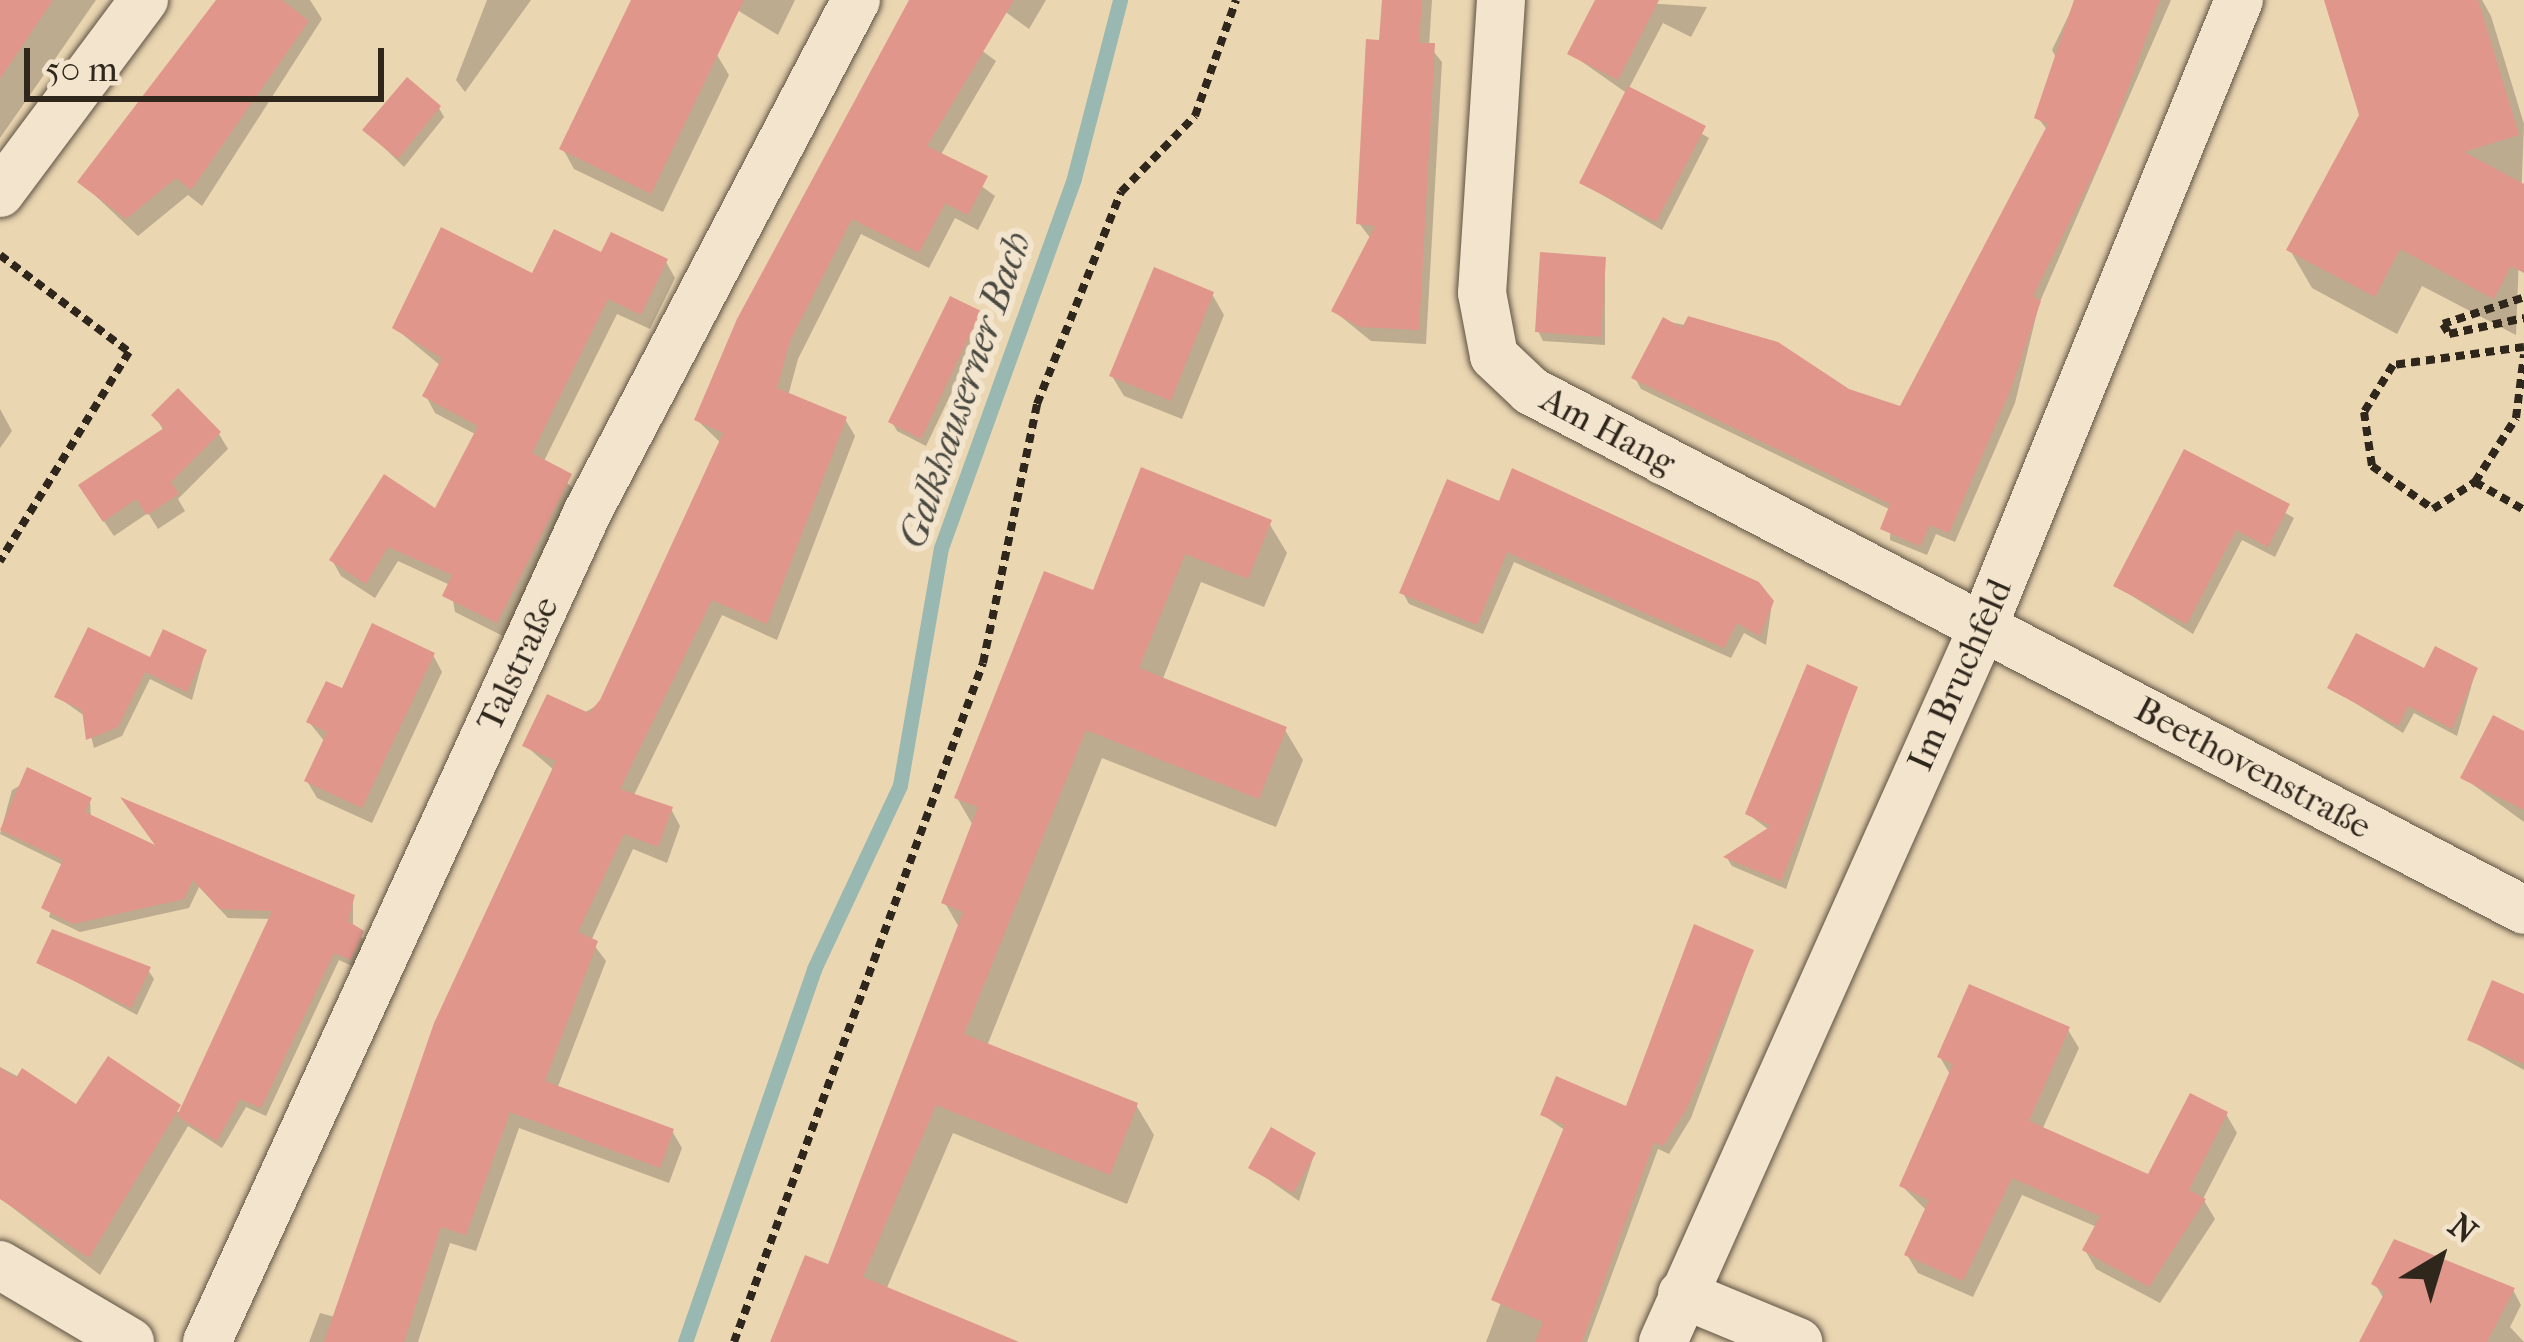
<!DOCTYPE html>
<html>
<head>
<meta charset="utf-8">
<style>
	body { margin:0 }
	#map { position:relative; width:2524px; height:1342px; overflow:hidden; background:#ebd6b2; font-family:"IM FELL French Canon",serif }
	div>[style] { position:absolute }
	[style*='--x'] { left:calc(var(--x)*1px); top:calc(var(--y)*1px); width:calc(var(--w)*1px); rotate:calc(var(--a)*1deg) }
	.shadow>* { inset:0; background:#0003 }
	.stream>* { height:15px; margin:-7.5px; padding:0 7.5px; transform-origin:7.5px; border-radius:7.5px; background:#99b8b2 }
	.building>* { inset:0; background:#e1968b }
	.path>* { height:8px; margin-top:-4px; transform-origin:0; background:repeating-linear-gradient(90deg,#2f261c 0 9px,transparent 0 15px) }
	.roads { filter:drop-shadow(0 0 3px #5e5242) drop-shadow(0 0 3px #5e5242) }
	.minor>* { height:48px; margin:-24px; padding:0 24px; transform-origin:24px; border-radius:24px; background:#f2e4cd }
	span { translate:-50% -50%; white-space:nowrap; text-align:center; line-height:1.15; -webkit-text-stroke:12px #f2e4cd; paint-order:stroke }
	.street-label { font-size:36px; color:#2f261c }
	.water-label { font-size:39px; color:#4a4a42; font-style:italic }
	.north { position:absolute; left:2380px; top:1198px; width:120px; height:120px; -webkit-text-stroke:9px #f2e4cd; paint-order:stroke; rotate:38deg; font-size:33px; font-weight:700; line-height:48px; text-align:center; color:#2f261c }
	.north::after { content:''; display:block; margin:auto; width:42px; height:54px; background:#2f261c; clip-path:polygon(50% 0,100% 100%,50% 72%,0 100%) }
	.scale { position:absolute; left:24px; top:48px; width:360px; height:54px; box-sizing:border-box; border:6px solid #2f261c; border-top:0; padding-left:15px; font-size:36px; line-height:42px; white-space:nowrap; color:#2f261c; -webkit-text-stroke:9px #f2e4cd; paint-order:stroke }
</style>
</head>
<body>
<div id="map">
	<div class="shadow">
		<div style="clip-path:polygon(0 0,96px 0,0 138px)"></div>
		<div style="clip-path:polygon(220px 0,310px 0,322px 19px,202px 206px,188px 195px,138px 236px,81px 182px)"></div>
		<div style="clip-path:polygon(487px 0,531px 0,465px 92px,456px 80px)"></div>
		<div style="clip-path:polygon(721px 0,795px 0,778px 35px)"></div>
		<div style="clip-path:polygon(913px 0,996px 61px,940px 156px,995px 196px,978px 230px,955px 218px,929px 268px,861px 234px,798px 359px,788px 396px,845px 419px,855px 436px,777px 640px,722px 615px,633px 797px,671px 809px,680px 826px,667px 863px,633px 849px,591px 941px,606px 961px,557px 1089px,672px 1131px,682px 1148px,669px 1183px,519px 1128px,476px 1251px,450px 1243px,418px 1342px,309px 1342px,320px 1313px,335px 1317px,555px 771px,526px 746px,603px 702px,722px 444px,697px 420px)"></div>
		<div style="clip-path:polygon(989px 0,1046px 0,1029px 29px)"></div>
		<div style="clip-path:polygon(1385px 0,1432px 0,1429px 46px,1442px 62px,1426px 344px,1371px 341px,1334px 311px,1371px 239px,1359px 223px)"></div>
		<div style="clip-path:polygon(1599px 0,1707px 7px,1691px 37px,1663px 23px,1628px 90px,1709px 138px,1662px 230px,1582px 183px,1628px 94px,1571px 54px)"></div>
		<div style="clip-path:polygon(2076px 0,2171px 0,2039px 304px,2015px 403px,1955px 542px,1936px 534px,1927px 555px,1890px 540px,1891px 510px,1641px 389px,1635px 378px,1665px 321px,1777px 344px,1848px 392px,1902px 410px,2048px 131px,2038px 118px,2058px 61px,2052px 50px)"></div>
		<div style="clip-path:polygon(2327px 0,2482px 0,2491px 16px,2524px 124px,2516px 335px,2422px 286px,2397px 334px,2312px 288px,2290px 250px,2362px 116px)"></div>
		<div style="clip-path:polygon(717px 55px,729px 75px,663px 212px,574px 169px,563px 149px)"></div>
		<div style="clip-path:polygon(439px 108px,444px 117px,404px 167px,366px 130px)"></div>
		<div style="clip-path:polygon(603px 256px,666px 262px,675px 278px,650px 329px,617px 314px,543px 463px,579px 493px,507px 638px,455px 612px,450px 585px,398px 561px,375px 598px,341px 576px,332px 560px,437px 512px,477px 435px,435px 413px,426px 396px,441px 366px,395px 328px)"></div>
		<div style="clip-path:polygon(1605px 260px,1605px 345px,1543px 341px,1538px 331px)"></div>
		<div style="clip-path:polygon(1212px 294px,1224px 315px,1182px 419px,1124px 396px,1112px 376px)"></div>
		<div style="clip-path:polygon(979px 313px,985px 323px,926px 446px,897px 431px,892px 422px)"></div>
		<div style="clip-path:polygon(0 409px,12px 431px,0 448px)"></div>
		<div style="clip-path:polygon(155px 415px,219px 434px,228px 449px,178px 499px,185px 511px,158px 529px,148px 513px,114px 536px,91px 502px,164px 432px)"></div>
		<div style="clip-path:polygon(2185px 453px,2294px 518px,2275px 557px,2242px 540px,2193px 634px,2116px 586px)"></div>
		<div style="clip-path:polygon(1143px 471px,1269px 523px,1287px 553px,1264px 607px,1201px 582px,1162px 681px,1285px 730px,1303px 760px,1276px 827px,1102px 758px,987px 1046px,1136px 1105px,1154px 1135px,1127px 1204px,953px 1133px,886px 1290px,1016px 1342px,773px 1342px,830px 1268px,960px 929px,945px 903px,974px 827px,957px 798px,1095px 594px)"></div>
		<div style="clip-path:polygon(1449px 483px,1772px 603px,1766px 645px,1744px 633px,1731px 658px,1514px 562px,1483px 634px,1409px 604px,1403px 593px)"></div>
		<div style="clip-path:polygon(205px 652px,192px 700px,150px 679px,122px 736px,94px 748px,86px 717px,58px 697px)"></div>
		<div style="clip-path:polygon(433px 655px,442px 672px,372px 823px,317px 798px,307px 781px,325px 742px,309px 722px,343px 692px)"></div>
		<div style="clip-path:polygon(2476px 670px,2457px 736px,2414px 713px,2403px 733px,2331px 688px)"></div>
		<div style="clip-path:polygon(1856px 689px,1786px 889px,1732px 866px,1727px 858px,1769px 830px,1748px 814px)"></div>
		<div style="clip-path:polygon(2524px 735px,2524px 822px,2464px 778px)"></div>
		<div style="clip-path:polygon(37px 776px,90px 800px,91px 819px,162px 852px,353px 897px,353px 928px,367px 943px,356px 968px,339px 960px,266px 1116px,246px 1107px,222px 1148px,188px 1126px,100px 1275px,0 1198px,0 1067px,77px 1108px,182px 1112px,271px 919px,228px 918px,199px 887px,189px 908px,80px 932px,49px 917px,63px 865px,0 834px,12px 790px)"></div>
		<div style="clip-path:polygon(1752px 953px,1691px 1118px,1669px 1154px,1658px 1149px,1587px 1342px,1486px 1342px,1566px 1131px,1543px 1115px,1628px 1110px)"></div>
		<div style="clip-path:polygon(40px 962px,148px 970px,154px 979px,137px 1015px)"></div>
		<div style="clip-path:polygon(2524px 997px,2524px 1070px,2470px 1040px)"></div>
		<div style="clip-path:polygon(2068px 1030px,2079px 1048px,2042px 1130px,2149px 1178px,2226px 1114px,2237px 1133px,2203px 1199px,2215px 1219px,2160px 1303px,2096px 1269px,2085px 1250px,2097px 1227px,2022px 1195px,1973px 1297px,1918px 1273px,1907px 1255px,1927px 1211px,1902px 1186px,1951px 1076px,1940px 1057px)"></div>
		<div style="clip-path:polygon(1314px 1155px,1299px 1201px,1252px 1168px)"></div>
		<div style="clip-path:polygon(2375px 1284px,2513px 1290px,2521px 1305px,2510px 1327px,2524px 1342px,2362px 1342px,2384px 1299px)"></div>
	</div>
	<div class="stream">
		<div style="--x:685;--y:1342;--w:395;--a:-70.9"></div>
		<div style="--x:814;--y:969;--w:203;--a:-64.9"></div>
		<div style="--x:900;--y:785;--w:241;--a:-80.2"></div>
		<div style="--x:941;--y:548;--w:393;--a:-70.2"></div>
		<div style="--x:1074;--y:178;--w:184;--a:-75.5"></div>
	</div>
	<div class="building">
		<div style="clip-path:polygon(0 0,53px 0,0 79px)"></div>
		<div style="clip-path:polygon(216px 0,282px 0,309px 21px,191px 190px,176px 178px,126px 219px,77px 182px)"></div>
		<div style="clip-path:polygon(631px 0,744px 0,651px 194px,559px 149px)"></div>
		<div style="clip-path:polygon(909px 0,1014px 0,927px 146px,988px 176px,968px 215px,945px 203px,919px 253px,852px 219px,790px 341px,777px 388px,847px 417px,767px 624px,712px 600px,620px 789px,673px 807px,658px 847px,624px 834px,578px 932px,598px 941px,545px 1081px,674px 1129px,660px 1168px,510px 1112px,466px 1235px,441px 1227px,404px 1342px,324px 1342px,434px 1023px,556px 761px,522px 746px,547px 694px,589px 713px,600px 700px,723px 433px,694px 420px,737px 319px)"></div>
		<div style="clip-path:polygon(1382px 0,1422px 0,1419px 43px,1435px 43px,1419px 330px,1360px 327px,1331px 311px,1375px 226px,1356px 224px,1366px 39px,1379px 40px)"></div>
		<div style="clip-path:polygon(1595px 0,1659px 0,1618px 80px,1567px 54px)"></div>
		<div style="clip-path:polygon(2074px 0,2160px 0,2106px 149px,2033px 296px,2041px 301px,2010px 391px,1949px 533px,1930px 525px,1920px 546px,1880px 529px,1890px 504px,1631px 378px,1663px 317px,1682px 328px,1688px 316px,1778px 342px,1849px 389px,1900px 406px,2048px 124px,2034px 118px)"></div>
		<div style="clip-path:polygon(2324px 0,2478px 0,2519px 135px,2464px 152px,2524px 184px,2524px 273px,2511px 266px,2494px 299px,2400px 249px,2375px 297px,2286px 250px,2359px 115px)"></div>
		<div style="clip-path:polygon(407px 77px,441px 106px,398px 159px,362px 130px)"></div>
		<div style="clip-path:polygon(1628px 86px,1706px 126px,1656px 222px,1579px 183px)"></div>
		<div style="clip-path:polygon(441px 227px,532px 273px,554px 229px,601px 252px,611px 232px,668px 259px,641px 315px,608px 299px,532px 453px,572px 474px,497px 623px,442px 596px,452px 575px,388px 547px,366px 584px,329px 560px,384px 474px,435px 508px,478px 426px,422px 396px,442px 358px,392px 328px)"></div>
		<div style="clip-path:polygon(1540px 252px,1606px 257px,1601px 337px,1535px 332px)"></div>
		<div style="clip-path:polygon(1154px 267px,1214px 292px,1171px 401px,1109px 376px)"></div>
		<div style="clip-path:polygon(950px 296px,981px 311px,921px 439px,888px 422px)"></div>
		<div style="clip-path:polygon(178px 388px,221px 432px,171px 482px,179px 494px,147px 515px,136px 499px,103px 522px,78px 485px,164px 428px,151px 415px)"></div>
		<div style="clip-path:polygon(2184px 449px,2290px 504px,2268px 547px,2236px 530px,2187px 624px,2113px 586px)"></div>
		<div style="clip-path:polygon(1141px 467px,1272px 520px,1248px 579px,1185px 554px,1139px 668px,1287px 727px,1259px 799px,1086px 730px,964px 1034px,1138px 1103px,1110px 1175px,936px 1105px,863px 1277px,1019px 1342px,770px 1342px,805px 1255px,828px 1264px,963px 912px,941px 903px,978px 807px,954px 798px,1044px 571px,1093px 590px)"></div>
		<div style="clip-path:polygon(1512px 468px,1759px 582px,1774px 601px,1760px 636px,1737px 623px,1724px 648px,1507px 552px,1477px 625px,1399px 593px,1447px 479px,1499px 501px)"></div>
		<div style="clip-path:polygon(372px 623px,435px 653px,362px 808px,304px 781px,327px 732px,306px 722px,326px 681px,342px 688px)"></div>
		<div style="clip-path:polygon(88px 627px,150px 657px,163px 629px,207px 650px,187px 692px,145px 672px,118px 727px,86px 740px,82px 710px,54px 697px)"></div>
		<div style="clip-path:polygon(2356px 633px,2424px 668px,2435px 646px,2478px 668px,2452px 729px,2408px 706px,2398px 726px,2327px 688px)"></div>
		<div style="clip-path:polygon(1807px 664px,1858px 687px,1781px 881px,1723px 857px,1771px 826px,1745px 814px)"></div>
		<div style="clip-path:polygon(2493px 715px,2524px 731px,2524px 810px,2460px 778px)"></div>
		<div style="clip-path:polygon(27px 767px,92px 798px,85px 812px,155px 845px,120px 797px,355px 895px,348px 921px,364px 931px,351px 960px,334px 953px,261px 1108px,240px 1099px,217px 1141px,177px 1116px,272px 911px,220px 909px,193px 880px,184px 899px,73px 924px,41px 908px,63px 860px,0 830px)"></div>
		<div style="clip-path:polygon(1694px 924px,1754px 950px,1687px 1108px,1663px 1146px,1654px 1142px,1582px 1342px,1535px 1342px,1543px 1322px,1491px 1300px,1565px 1125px,1540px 1115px,1556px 1076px,1626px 1106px)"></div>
		<div style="clip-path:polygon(52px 929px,151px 967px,131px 1008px,36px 963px)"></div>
		<div style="clip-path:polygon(2492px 980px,2524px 994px,2524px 1064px,2467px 1040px)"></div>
		<div style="clip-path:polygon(1969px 984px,2070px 1027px,2029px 1121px,2148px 1174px,2190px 1093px,2228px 1112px,2189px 1190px,2206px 1199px,2149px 1287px,2082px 1250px,2100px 1216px,2012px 1178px,1963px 1281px,1904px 1255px,1929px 1200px,1899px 1186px,1953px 1064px,1937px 1057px)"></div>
		<div style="clip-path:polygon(108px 1056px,181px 1105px,89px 1258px,0 1199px,0 1068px,16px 1078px,22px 1068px,76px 1104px)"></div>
		<div style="clip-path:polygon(1271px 1127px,1316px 1153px,1293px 1193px,1248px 1168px)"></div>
		<div style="clip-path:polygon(2394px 1239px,2515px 1288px,2487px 1342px,2359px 1342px,2385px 1292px,2371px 1284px)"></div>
	</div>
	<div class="path">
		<div style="--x:0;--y:255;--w:161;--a:36.9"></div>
		<div style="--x:129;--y:352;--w:246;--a:121.7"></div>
		<div style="--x:2522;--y:298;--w:83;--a:161.8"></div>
		<div style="--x:2443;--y:324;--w:12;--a:59"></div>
		<div style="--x:2449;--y:334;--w:77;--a:-12"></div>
		<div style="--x:2524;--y:347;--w:132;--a:172.2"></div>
		<div style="--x:2393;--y:365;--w:55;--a:121.7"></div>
		<div style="--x:2364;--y:412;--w:55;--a:81.6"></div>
		<div style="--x:2372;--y:466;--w:75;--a:35.2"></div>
		<div style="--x:2433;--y:509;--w:50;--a:-32.7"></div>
		<div style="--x:2475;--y:482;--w:76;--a:-57.4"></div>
		<div style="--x:2516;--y:418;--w:64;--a:-82.8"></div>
		<div style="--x:2475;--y:482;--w:56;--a:29.7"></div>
		<div style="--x:734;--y:1342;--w:723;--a:-69.86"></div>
		<div style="--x:983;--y:663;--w:265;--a:-78.2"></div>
		<div style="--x:1037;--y:404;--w:228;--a:-68.4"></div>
		<div style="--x:1121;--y:192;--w:106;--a:-45.8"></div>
		<div style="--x:1195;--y:116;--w:123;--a:-70.5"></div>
	</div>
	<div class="roads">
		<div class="minor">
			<div style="--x:1501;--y:0;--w:294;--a:93.7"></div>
			<div style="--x:1482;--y:293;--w:64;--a:79.2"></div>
			<div style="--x:1494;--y:356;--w:51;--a:43.4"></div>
			<div style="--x:1531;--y:391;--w:1120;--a:27.59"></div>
			<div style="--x:0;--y:193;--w:241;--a:-53.3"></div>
			<div style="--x:0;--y:1265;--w:151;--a:30.6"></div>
			<div style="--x:1682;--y:1294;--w:126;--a:22.5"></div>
			<div style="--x:207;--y:1342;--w:912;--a:-65.37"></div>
			<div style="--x:587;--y:513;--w:579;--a:-62.33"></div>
			<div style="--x:1663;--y:1342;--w:783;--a:-65.89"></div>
			<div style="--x:1983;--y:627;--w:677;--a:-67.79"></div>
		</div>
	</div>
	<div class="street-label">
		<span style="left:1608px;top:431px;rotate:28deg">Am Hang</span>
		<span style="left:518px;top:664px;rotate:-65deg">Talstraße</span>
		<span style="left:1960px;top:675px;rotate:-66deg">Im Bruchfeld</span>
		<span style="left:2253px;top:768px;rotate:28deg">Beethovenstraße</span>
	</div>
	<div class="water-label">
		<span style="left:965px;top:390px;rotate:-71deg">Galkhauserner Bach</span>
	</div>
	<div class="north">N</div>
	<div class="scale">50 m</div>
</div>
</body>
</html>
